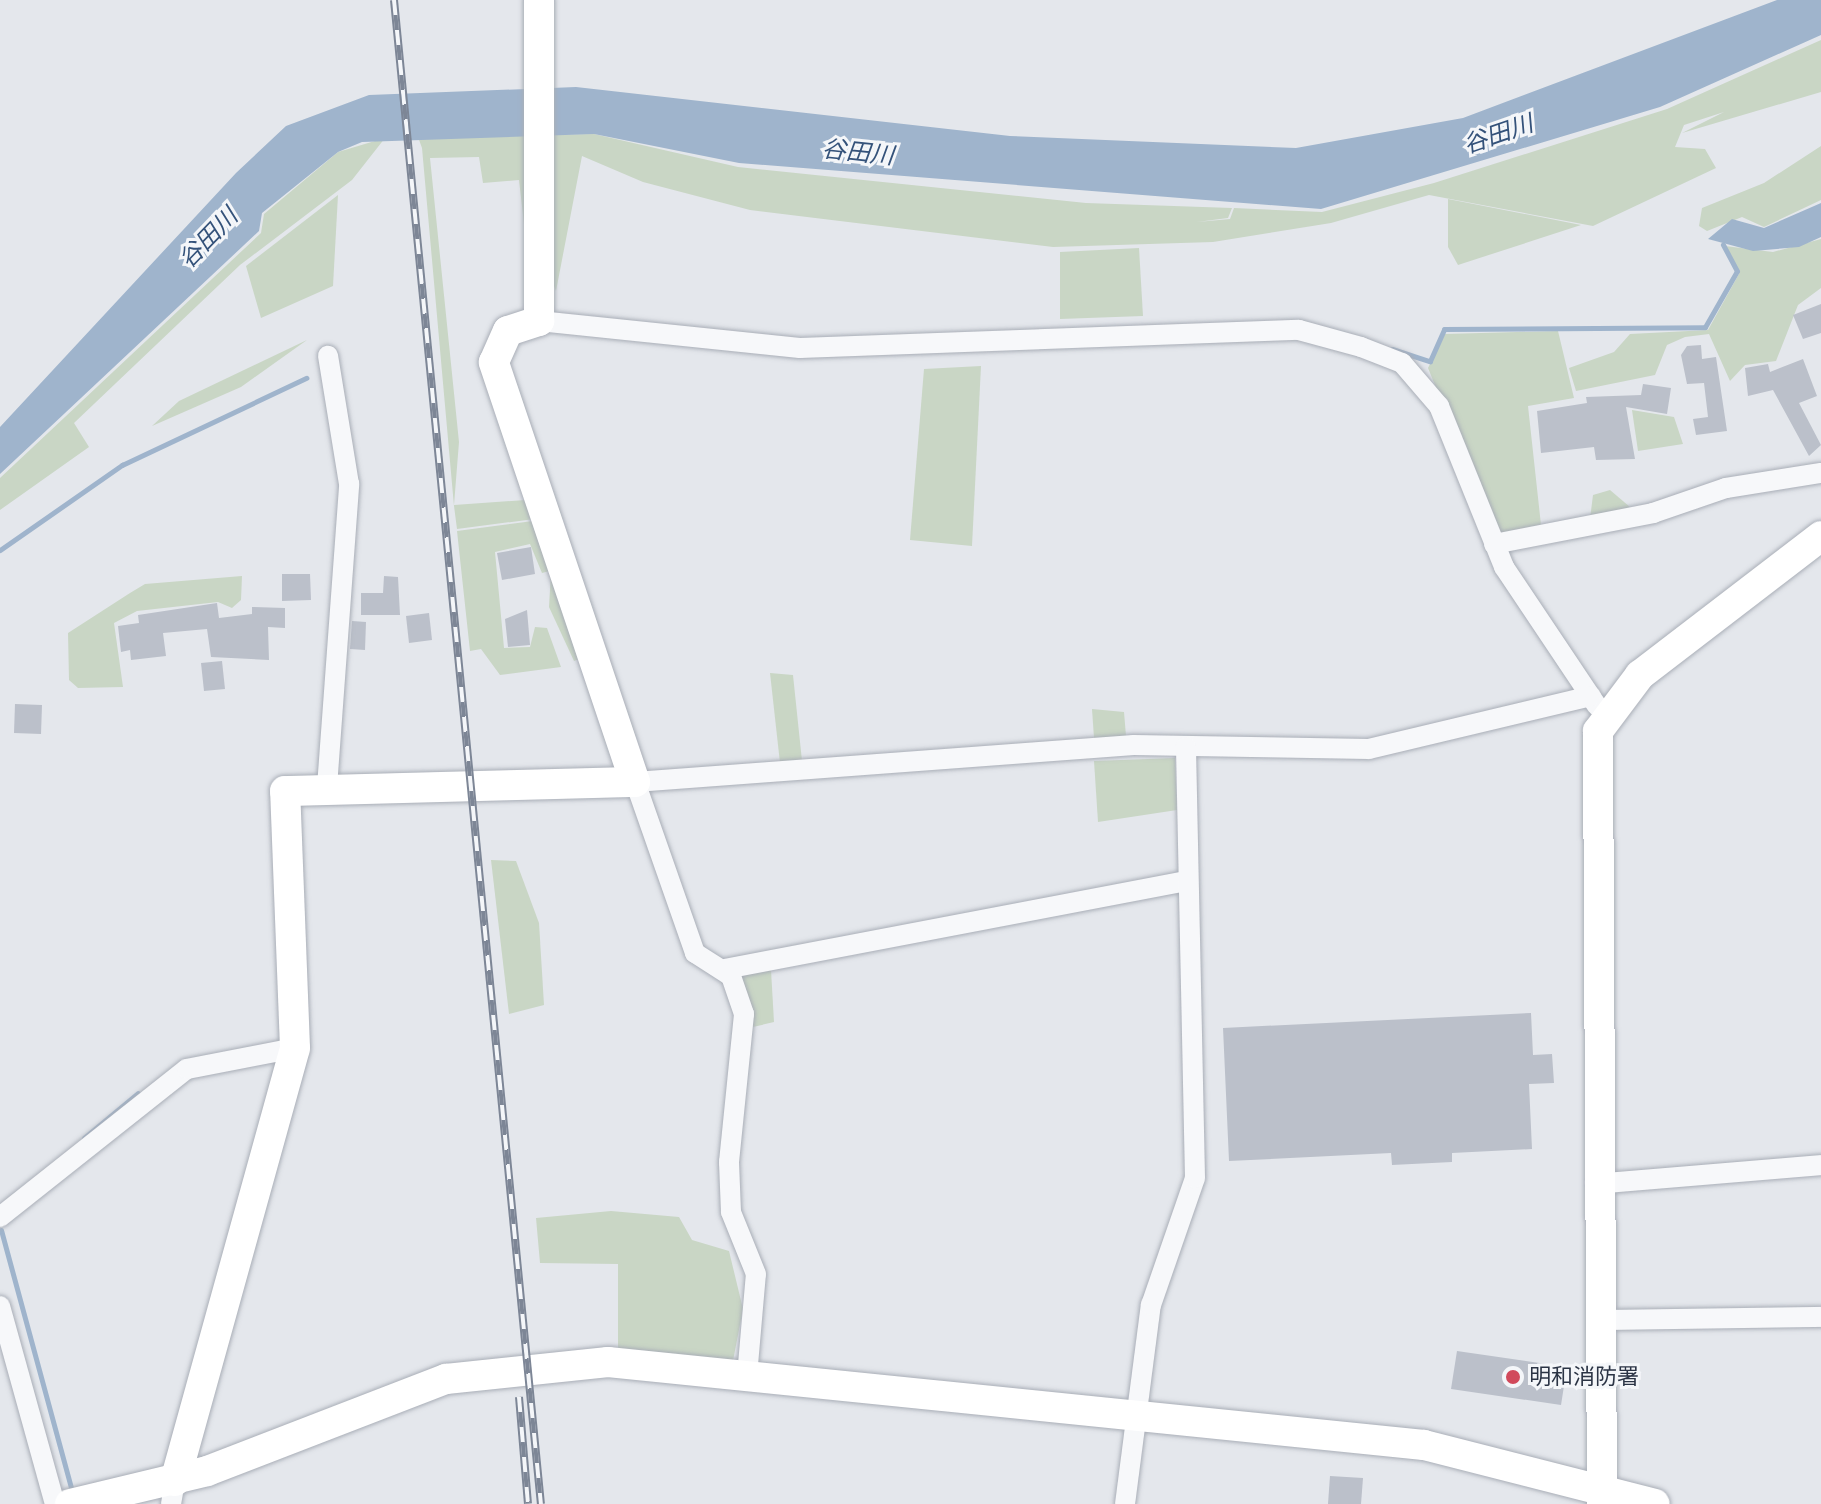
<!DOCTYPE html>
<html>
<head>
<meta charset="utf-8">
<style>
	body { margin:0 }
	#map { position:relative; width:1821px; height:1504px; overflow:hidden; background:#e4e7ec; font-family:"DM Sans","Noto Sans JP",sans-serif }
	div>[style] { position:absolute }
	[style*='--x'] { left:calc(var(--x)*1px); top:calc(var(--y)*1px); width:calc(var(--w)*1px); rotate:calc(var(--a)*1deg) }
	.green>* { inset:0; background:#c9d6c5 }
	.water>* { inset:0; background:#9fb4cc }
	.stream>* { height:5px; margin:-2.5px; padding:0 2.5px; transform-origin:2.5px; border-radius:2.5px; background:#9fb4cc }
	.building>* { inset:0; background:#bbc0ca }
	.roads { filter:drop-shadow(0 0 2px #a9aeb7) drop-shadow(0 0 2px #a9aeb7) }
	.street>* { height:20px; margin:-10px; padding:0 10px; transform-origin:10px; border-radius:10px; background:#f7f8fa }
	.secondary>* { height:30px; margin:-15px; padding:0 15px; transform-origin:15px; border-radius:15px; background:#fff }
	.rail>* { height:8px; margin-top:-4px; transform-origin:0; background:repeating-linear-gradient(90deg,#f4f6f9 0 15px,#7d8696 0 30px); box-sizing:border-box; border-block:2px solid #7d8696 }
	.dots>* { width:22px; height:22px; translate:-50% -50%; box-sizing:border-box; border:4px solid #f4f6f9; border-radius:50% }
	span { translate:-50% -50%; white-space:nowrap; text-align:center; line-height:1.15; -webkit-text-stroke:6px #f4f6f9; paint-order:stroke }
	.poi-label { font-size:22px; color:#2b3445 }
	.left { translate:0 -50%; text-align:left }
	.water-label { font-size:24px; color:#34527a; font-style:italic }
</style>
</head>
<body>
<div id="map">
	<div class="green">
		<div style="clip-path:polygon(1821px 40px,1821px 92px,1682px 133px,1724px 112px,1684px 125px,1675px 147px,1705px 149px,1716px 168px,1593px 226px,1429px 195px,1331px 223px,1213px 242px,1053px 247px,750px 210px,643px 182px,582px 156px,556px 291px,550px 276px,528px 259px,519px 180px,483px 183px,479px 157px,430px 158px,459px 442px,454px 505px,526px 500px,534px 519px,457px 529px,454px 506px,422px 148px,418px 137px,594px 134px,738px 167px,1086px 203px,1232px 208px,1228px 218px,1197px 222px,1230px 219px,1234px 208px,1322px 212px,1434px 183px,1667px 109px)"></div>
		<div style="clip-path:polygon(385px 138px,352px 180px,240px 265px,74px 423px,89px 447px,0 510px,0 478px,261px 233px,264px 214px,338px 152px)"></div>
		<div style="clip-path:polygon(1821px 146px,1821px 200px,1764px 227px,1742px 217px,1707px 231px,1699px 226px,1702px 208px,1764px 183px)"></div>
		<div style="clip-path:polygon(338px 195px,333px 286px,261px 318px,246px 266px)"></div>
		<div style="clip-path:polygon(1448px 199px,1581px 225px,1458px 265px,1448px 247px)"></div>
		<div style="clip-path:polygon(1821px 239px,1821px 288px,1798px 305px,1776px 361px,1745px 365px,1730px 381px,1709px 334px,1685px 337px,1667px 345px,1655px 375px,1576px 391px,1569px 368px,1614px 352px,1630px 334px,1708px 330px,1740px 272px,1725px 246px,1773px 252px)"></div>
		<div style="clip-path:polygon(1139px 248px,1143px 316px,1060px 319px,1060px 252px)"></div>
		<div style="clip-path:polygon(1558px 331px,1574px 398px,1528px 406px,1541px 525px,1497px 536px,1428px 368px,1445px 334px)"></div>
		<div style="clip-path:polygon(307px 340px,241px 387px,152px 426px,179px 401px)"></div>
		<div style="clip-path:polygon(981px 366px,972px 546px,910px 540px,924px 369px)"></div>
		<div style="clip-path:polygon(1632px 410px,1674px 417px,1683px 444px,1638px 451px)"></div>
		<div style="clip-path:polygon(1610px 490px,1637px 513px,1590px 519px,1593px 495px)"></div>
		<div style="clip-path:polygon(533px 521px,553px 570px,542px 573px,530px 544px,495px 552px,504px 648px,530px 647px,535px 627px,547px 628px,561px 667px,500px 675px,481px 649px,470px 651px,457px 531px)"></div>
		<div style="clip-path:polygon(551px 572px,579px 659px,574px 661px,549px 607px)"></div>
		<div style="clip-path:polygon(242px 576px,241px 600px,232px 608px,218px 602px,137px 611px,114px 623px,123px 687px,78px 688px,69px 680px,68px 633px,130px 593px,145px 584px)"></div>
		<div style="clip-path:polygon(770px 673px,793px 675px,802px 761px,780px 763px)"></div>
		<div style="clip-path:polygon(1092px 709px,1124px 712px,1126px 736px,1094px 738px)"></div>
		<div style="clip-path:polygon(1175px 758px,1177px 810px,1098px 822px,1094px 761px)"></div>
		<div style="clip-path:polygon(491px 860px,516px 861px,539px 923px,544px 1005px,509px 1014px)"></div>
		<div style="clip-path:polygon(771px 970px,774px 1022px,753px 1027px,740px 976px)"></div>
		<div style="clip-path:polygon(611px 1211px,679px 1217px,692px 1240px,729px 1251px,743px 1309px,732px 1366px,618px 1353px,618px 1264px,540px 1263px,536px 1218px)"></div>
	</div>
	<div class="water">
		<div style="clip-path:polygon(1777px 0,1821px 0,1821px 35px,1660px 107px,1321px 209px,739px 163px,594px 134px,362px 142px,338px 152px,262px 213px,259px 231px,0 474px,0 427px,236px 173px,286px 126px,369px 95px,576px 87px,1010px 136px,1296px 148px,1463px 118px)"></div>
		<div style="clip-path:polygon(1821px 203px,1821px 237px,1799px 247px,1753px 251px,1708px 239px,1732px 219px,1764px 228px)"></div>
	</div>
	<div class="stream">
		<div style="--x:1392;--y:349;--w:40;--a:18"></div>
		<div style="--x:1430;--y:361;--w:35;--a:-66"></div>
		<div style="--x:1444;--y:329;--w:261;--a:-0.4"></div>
		<div style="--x:1705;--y:327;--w:64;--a:-60.3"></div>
		<div style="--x:1737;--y:271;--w:30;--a:-118"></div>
		<div style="--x:0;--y:550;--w:149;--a:-34.9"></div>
		<div style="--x:122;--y:465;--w:204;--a:-25.3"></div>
		<div style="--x:84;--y:1138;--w:70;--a:-39.8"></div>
		<div style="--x:1;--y:1230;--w:266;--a:74.8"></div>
	</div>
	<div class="building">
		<div style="clip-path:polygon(1821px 304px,1821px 333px,1803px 339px,1793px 315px)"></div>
		<div style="clip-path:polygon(1701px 345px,1702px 359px,1716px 357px,1727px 431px,1696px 435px,1693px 419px,1708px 417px,1704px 383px,1687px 384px,1681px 355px,1687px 346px)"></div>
		<div style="clip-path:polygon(1803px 359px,1817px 396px,1799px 403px,1821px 445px,1809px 456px,1773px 390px,1748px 396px,1745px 368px,1768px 364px,1770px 372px)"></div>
		<div style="clip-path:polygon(1643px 384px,1671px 388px,1667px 414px,1626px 407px,1635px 459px,1596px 460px,1594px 447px,1541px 453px,1537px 411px,1587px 403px,1586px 397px,1641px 395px)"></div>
		<div style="clip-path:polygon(531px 547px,535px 574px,502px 580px,497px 553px)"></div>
		<div style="clip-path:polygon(282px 574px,310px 574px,311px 600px,282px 601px)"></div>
		<div style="clip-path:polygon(384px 576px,398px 577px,400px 615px,361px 615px,361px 593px,383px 593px)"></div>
		<div style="clip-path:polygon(217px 603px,219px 618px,252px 614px,252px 607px,285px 608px,285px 628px,268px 627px,269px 660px,211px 657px,207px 629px,163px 633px,166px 656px,131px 660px,130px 650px,121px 652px,118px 626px,139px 623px,138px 615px)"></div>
		<div style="clip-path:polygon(527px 610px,530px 645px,508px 647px,505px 619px)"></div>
		<div style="clip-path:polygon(429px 613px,432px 640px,409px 643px,406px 616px)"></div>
		<div style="clip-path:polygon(352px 621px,366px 622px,365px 650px,350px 649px)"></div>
		<div style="clip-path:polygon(222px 661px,225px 689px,204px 691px,201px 663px)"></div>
		<div style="clip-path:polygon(15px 704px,42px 705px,41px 734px,14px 733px)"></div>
		<div style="clip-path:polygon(1531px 1013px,1533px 1055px,1552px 1054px,1554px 1083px,1529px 1084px,1532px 1149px,1452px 1153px,1452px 1162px,1392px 1165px,1391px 1153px,1229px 1161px,1223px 1028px)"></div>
		<div style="clip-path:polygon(1457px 1351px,1567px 1367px,1561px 1405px,1451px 1389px)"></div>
		<div style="clip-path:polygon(1330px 1476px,1363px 1478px,1361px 1504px,1328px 1504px)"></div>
	</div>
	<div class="roads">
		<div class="street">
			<div style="--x:539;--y:321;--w:262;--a:5.9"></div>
			<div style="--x:800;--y:348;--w:499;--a:-2.1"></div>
			<div style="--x:1299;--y:330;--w:64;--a:15.3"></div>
			<div style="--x:1361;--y:347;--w:44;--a:21.3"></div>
			<div style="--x:1402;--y:363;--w:57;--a:49.3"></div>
			<div style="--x:1439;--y:406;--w:174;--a:68"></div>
			<div style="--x:1504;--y:567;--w:167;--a:56.2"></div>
			<div style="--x:1494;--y:544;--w:162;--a:-11"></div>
			<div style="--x:1653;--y:513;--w:77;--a:-18.9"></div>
			<div style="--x:1726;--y:488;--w:96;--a:-9"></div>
			<div style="--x:327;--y:787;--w:304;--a:-85.8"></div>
			<div style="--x:349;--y:484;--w:130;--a:-99.3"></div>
			<div style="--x:725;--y:969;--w:471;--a:-10.8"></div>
			<div style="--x:1595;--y:1184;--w:227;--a:-4.8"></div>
			<div style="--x:0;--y:1217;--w:238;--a:-38.4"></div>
			<div style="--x:187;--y:1069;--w:110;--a:-11"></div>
			<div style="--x:0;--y:1306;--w:205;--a:74.5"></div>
			<div style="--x:1598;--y:1320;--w:223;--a:-0.8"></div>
			<div style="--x:747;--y:1376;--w:102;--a:-85"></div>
			<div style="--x:756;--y:1274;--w:67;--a:-112"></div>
			<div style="--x:731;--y:1212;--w:50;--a:-92.3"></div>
			<div style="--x:729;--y:1162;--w:149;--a:-84.2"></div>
			<div style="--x:744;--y:1014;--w:40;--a:-108.9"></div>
			<div style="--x:731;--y:976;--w:43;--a:-147.4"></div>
			<div style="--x:695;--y:953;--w:181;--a:-109.3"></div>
			<div style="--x:635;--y:782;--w:500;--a:-4.24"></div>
			<div style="--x:1134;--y:745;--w:235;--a:1"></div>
			<div style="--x:1369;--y:749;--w:228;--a:-13.4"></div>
			<div style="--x:171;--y:1504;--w:23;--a:-80"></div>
			<div style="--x:1125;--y:1504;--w:201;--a:-82.6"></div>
			<div style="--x:1151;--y:1305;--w:134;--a:-70.9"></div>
			<div style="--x:1195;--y:1178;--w:431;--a:-91.2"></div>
		</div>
		<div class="secondary">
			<div style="--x:175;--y:1481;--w:449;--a:-74.5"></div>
			<div style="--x:295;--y:1048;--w:257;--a:-92.2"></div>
			<div style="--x:285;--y:791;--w:350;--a:-1.5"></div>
			<div style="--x:635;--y:782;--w:443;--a:-108.6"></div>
			<div style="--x:494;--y:362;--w:34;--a:-66"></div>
			<div style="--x:508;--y:331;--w:33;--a:-18"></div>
			<div style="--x:539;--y:321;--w:321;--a:-90"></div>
			<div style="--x:70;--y:1504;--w:141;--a:-13.5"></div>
			<div style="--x:207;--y:1471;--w:256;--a:-21.1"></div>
			<div style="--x:446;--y:1379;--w:163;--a:-6"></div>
			<div style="--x:608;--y:1362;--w:820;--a:5.81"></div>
			<div style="--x:1424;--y:1445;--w:238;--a:14.3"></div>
			<div style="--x:1602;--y:1504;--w:773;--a:-90.3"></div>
			<div style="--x:1598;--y:731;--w:70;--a:-53.1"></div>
			<div style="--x:1640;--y:675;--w:228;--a:-37.5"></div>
		</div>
	</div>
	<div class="rail">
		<div style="--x:394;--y:0;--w:1511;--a:84.42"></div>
		<div style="--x:519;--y:1397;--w:107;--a:85.2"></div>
	</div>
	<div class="dots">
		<div style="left:1513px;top:1377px;background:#d1495b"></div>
	</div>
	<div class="poi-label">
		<span class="left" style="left:1529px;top:1377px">明和消防署</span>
	</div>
	<div class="water-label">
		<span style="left:1498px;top:134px;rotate:-19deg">谷田川</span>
		<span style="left:858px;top:152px;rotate:6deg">谷田川</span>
		<span style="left:208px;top:238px;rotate:-46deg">谷田川</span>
	</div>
</div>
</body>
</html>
